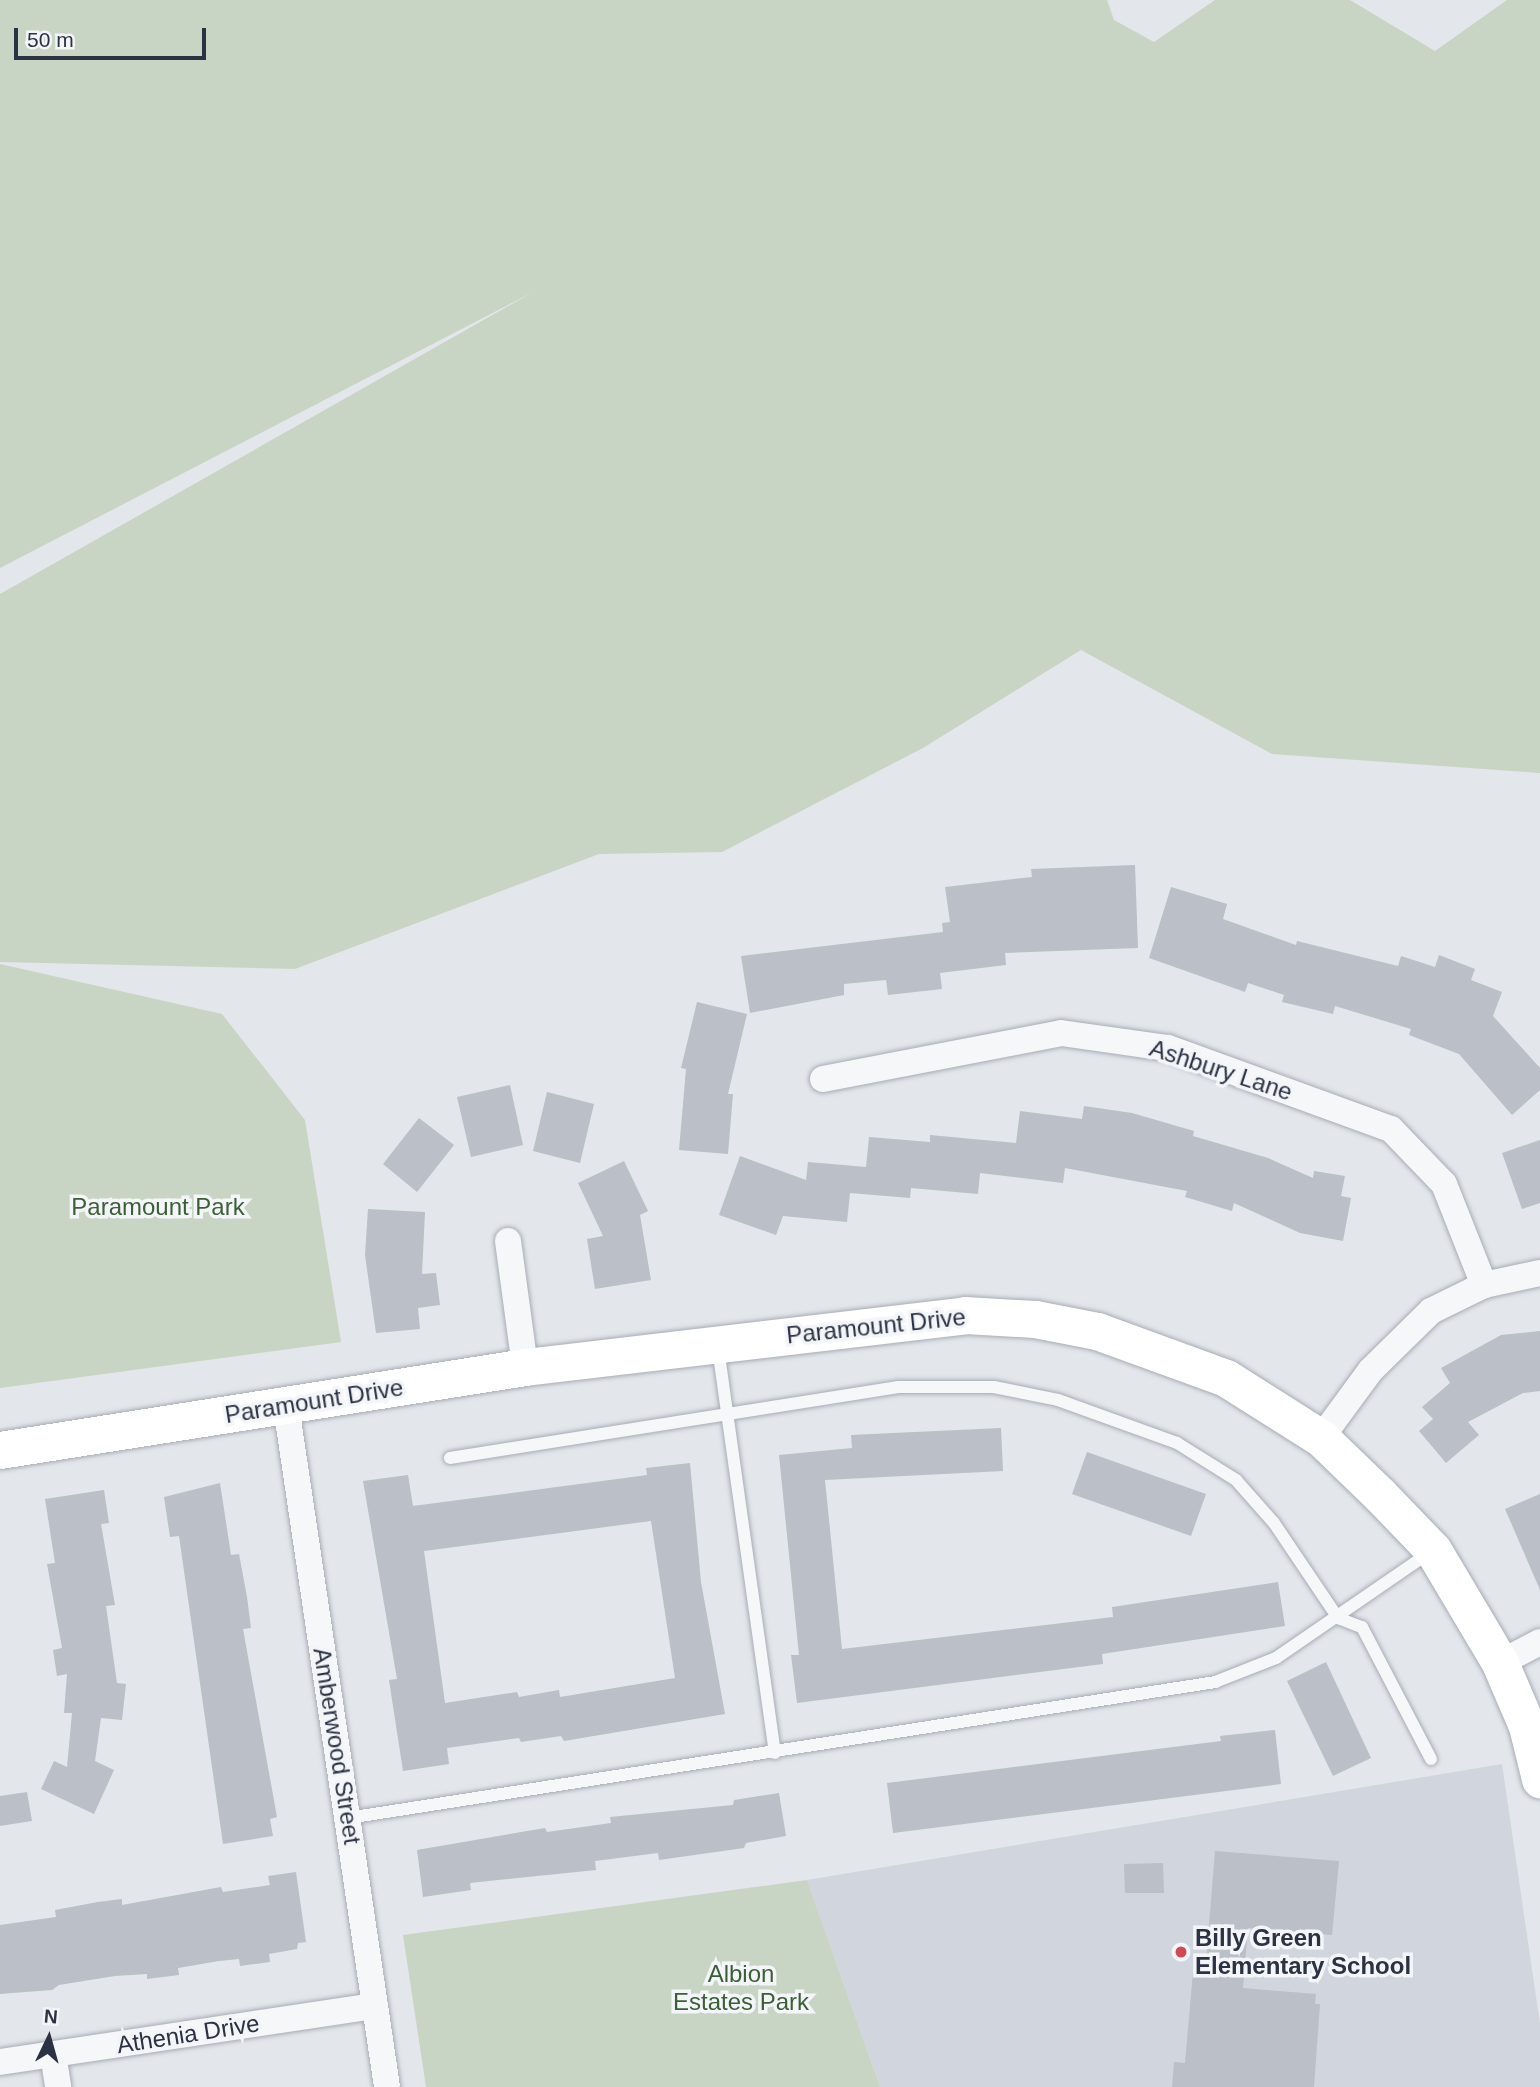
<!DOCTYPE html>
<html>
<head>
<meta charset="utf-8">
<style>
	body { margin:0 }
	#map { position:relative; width:1540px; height:2087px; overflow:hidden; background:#e3e6eb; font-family:Arial,sans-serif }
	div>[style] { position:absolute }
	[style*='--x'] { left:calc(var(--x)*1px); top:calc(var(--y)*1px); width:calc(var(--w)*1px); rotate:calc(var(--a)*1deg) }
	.built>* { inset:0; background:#d1d5dd }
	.green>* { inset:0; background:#c8d5c4 }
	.building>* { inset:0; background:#babfc8 }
	.roads { filter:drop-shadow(0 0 2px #a8acb5) drop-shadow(0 0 2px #a8acb5) }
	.lane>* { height:12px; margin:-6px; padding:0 6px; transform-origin:6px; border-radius:6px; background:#f6f7f9 }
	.street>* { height:26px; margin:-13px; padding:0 13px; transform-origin:13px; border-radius:13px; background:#f6f7f9 }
	.secondary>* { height:37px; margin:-18.5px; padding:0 18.5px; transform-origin:18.5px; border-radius:18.5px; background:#fff }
	.dots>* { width:19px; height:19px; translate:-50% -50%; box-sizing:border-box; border:4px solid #f3f5f8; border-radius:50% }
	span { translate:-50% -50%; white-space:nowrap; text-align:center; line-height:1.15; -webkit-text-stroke:7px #f3f5f8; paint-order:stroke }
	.street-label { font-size:24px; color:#2b3243 }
	.park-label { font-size:24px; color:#3d5f38 }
	.poi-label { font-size:24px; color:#2b3243; font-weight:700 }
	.left { translate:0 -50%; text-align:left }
	.north { position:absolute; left:14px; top:2003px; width:70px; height:70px; -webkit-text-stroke:5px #f3f5f8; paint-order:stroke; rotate:5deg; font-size:19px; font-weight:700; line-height:28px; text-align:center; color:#2b3243 }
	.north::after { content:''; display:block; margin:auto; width:24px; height:32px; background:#2b3243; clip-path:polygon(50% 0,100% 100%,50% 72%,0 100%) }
	.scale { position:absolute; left:14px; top:28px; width:192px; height:32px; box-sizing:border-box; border:4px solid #2b3243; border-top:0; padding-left:9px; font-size:21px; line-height:24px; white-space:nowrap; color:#2b3243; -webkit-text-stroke:5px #f3f5f8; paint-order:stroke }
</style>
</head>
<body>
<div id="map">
	<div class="built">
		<div style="clip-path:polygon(1502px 1764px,1540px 2024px,1540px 2087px,880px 2087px,807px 1880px)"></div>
	</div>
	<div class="green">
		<div style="clip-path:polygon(0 0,1107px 0,1114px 20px,1154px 42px,1215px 0,1350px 0,1435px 51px,1507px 0,1540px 0,1540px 773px,1272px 754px,1081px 650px,923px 748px,722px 852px,599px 854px,295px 969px,0 962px,0 594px,533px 292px,0 568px)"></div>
		<div style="clip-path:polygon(0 964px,222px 1014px,305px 1120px,341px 1342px,0 1388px)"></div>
		<div style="clip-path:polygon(807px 1880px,880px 2087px,426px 2087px,403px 1935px)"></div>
	</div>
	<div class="building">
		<div style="clip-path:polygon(1135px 865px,1138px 948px,1005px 953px,1006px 965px,940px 973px,942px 989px,888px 995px,886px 980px,844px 984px,844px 995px,750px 1013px,741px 956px,943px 932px,942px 923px,950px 922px,945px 887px,1032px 877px,1031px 869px)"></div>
		<div style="clip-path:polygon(1171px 887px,1227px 904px,1223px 919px,1296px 945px,1297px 941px,1398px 966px,1401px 956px,1435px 967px,1439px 955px,1475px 969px,1471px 980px,1502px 992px,1493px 1016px,1540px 1068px,1540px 1090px,1512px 1115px,1459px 1054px,1409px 1035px,1411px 1029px,1335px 1006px,1333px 1014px,1282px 1002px,1284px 995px,1248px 983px,1245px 992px,1149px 958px)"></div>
		<div style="clip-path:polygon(697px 1002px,747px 1014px,728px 1094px,733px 1094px,728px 1154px,679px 1150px,686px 1069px,681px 1068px)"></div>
		<div style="clip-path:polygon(510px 1085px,523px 1145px,471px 1157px,457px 1097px)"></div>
		<div style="clip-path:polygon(547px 1092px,594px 1104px,580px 1163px,533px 1151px)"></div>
		<div style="clip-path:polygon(1084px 1106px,1132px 1113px,1194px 1131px,1193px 1136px,1268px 1158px,1313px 1178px,1314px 1171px,1345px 1176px,1341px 1196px,1351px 1198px,1343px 1241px,1300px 1233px,1234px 1203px,1232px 1211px,1185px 1197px,1187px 1191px,1065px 1168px,1063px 1183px,980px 1173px,978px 1194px,911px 1188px,910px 1198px,850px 1193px,847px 1222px,783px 1216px,776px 1235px,719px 1215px,740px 1156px,806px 1180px,808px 1162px,866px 1167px,869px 1137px,930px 1142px,930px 1135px,1016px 1143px,1020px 1111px,1082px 1119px)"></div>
		<div style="clip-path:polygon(419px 1118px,454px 1145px,417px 1192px,383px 1164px)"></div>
		<div style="clip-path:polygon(1540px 1140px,1540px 1203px,1522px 1209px,1502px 1153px)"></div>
		<div style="clip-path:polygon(624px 1161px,648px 1211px,640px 1215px,651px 1280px,595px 1289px,587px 1239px,603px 1236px,578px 1183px)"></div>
		<div style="clip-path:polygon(368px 1209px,425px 1212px,422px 1274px,436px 1273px,440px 1305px,418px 1308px,420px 1329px,376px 1333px,365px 1255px)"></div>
		<div style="clip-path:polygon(1540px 1331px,1540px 1391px,1523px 1393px,1468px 1422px,1479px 1435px,1446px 1463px,1419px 1431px,1433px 1419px,1422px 1407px,1450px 1383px,1441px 1368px,1501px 1335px)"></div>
		<div style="clip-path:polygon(1001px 1428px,1003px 1471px,825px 1480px,842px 1649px,1113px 1617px,1112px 1607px,1278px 1582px,1285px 1626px,1102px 1654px,1103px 1664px,797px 1703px,791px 1655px,799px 1655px,779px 1455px,852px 1448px,851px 1435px)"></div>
		<div style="clip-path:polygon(1087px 1452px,1206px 1494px,1191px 1536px,1072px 1494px)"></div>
		<div style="clip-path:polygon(evenodd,690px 1463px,701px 1582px,725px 1714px,564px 1741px,561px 1736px,521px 1742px,519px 1738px,447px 1748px,449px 1764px,403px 1771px,389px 1680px,397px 1679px,363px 1481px,408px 1475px,413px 1506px,647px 1475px,646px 1468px,690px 1463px,651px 1521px,675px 1678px,560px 1697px,559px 1690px,519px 1697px,517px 1692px,445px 1703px,424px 1551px,651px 1521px)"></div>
		<div style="clip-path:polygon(220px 1483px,231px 1555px,239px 1554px,247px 1597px,251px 1628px,243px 1629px,277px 1817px,270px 1819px,273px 1836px,223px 1844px,179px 1536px,170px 1537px,164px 1497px)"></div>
		<div style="clip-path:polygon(104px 1490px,109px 1523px,101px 1524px,115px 1605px,106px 1606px,117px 1683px,126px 1684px,122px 1720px,101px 1718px,95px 1761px,114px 1770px,94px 1814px,41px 1789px,54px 1761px,67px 1767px,72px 1713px,64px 1713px,67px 1674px,57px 1676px,53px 1650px,62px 1648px,47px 1564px,55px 1563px,45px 1499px)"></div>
		<div style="clip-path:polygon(1540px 1494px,1540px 1590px,1505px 1509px)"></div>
		<div style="clip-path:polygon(1326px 1662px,1371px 1758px,1333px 1776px,1287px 1681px)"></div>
		<div style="clip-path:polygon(1275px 1730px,1281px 1784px,893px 1833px,887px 1783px,1221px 1741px,1220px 1736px)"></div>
		<div style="clip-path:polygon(27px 1792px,32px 1821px,0 1826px,0 1796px)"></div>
		<div style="clip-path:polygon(779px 1793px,786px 1836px,746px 1843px,744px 1848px,659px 1860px,658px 1853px,595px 1861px,596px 1870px,470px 1883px,471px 1890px,423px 1897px,417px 1850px,545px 1828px,547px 1832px,611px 1823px,610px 1817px,733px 1805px,734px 1800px)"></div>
		<div style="clip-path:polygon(1215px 1851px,1339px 1861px,1332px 1935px,1248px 1928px,1243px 1988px,1316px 1994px,1315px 2004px,1320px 2004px,1314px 2087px,1172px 2087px,1174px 2062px,1185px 2063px,1194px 1961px,1206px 1962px)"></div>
		<div style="clip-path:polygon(1163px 1863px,1164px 1893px,1125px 1893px,1124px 1864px)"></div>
		<div style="clip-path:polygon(296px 1872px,306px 1942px,298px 1943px,297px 1949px,269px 1954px,270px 1962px,240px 1966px,239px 1959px,219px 1961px,178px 1968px,179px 1975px,147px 1979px,147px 1974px,115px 1976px,59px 1985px,52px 1990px,0 1994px,0 1925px,56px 1917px,55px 1910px,98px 1902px,122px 1899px,122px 1905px,221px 1887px,223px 1892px,270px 1885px,268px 1876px)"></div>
	</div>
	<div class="roads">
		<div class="lane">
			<div style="--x:718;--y:1348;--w:409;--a:82"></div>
			<div style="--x:450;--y:1458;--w:454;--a:-9"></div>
			<div style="--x:898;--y:1387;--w:96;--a:0"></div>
			<div style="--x:994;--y:1387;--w:65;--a:11.5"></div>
			<div style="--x:1058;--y:1400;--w:127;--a:19.9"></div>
			<div style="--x:1177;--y:1443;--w:70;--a:32.1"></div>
			<div style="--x:1236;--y:1480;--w:57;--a:48.5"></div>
			<div style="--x:1274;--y:1523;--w:115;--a:56"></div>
			<div style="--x:1338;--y:1618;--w:26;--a:21"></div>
			<div style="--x:1362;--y:1627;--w:149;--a:62.4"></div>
			<div style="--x:348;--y:1818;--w:878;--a:-8.91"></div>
			<div style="--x:1215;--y:1682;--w:66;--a:-21.5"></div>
			<div style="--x:1276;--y:1658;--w:187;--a:-34.5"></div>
		</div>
		<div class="street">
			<div style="--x:823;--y:1079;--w:242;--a:-10.9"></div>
			<div style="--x:1061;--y:1033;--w:108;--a:8"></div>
			<div style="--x:1168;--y:1048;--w:237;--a:20"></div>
			<div style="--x:1391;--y:1129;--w:76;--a:46.1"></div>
			<div style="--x:1444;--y:1184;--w:109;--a:68.4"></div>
			<div style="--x:508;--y:1241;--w:127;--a:82.3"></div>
			<div style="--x:286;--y:1406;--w:688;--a:81.56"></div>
			<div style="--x:1321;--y:1438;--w:84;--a:-53.7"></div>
			<div style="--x:1371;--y:1370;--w:84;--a:-44.5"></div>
			<div style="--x:1431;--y:1311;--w:59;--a:-26.1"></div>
			<div style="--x:1484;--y:1285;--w:57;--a:-12.1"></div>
			<div style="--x:1500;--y:1663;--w:45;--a:-27.7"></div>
			<div style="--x:53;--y:2054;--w:33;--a:81"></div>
			<div style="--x:0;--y:2062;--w:379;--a:-8.5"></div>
		</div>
		<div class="secondary">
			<div style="--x:0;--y:1450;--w:532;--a:-8.98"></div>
			<div style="--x:525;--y:1367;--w:443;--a:-6.7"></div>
			<div style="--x:965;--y:1315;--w:70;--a:3.3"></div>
			<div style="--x:1035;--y:1319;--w:63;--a:11"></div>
			<div style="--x:1097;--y:1331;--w:137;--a:20"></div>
			<div style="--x:1226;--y:1378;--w:112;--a:32.3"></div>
			<div style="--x:1321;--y:1438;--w:82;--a:44"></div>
			<div style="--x:1380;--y:1495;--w:76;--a:46.1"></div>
			<div style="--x:1433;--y:1550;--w:131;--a:59.3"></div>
			<div style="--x:1500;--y:1663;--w:69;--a:66.8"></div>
			<div style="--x:1527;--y:1726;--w:55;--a:76.2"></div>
		</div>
	</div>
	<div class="dots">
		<div style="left:1181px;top:1952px;background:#ce4b56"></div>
	</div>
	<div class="street-label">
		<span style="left:1221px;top:1070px;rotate:18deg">Ashbury Lane</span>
		<span style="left:876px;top:1326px;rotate:-6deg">Paramount Drive</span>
		<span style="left:314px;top:1401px;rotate:-9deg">Paramount Drive</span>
		<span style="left:337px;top:1746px;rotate:81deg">Amberwood Street</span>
		<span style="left:188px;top:2034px;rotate:-9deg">Athenia Drive</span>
	</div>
	<div class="park-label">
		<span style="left:158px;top:1207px">Paramount Park</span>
		<span style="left:741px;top:1988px">Albion<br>Estates Park</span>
	</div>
	<div class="poi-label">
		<span class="left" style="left:1195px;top:1952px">Billy Green<br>Elementary School</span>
	</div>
	<div class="north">N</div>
	<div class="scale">50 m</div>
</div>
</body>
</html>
